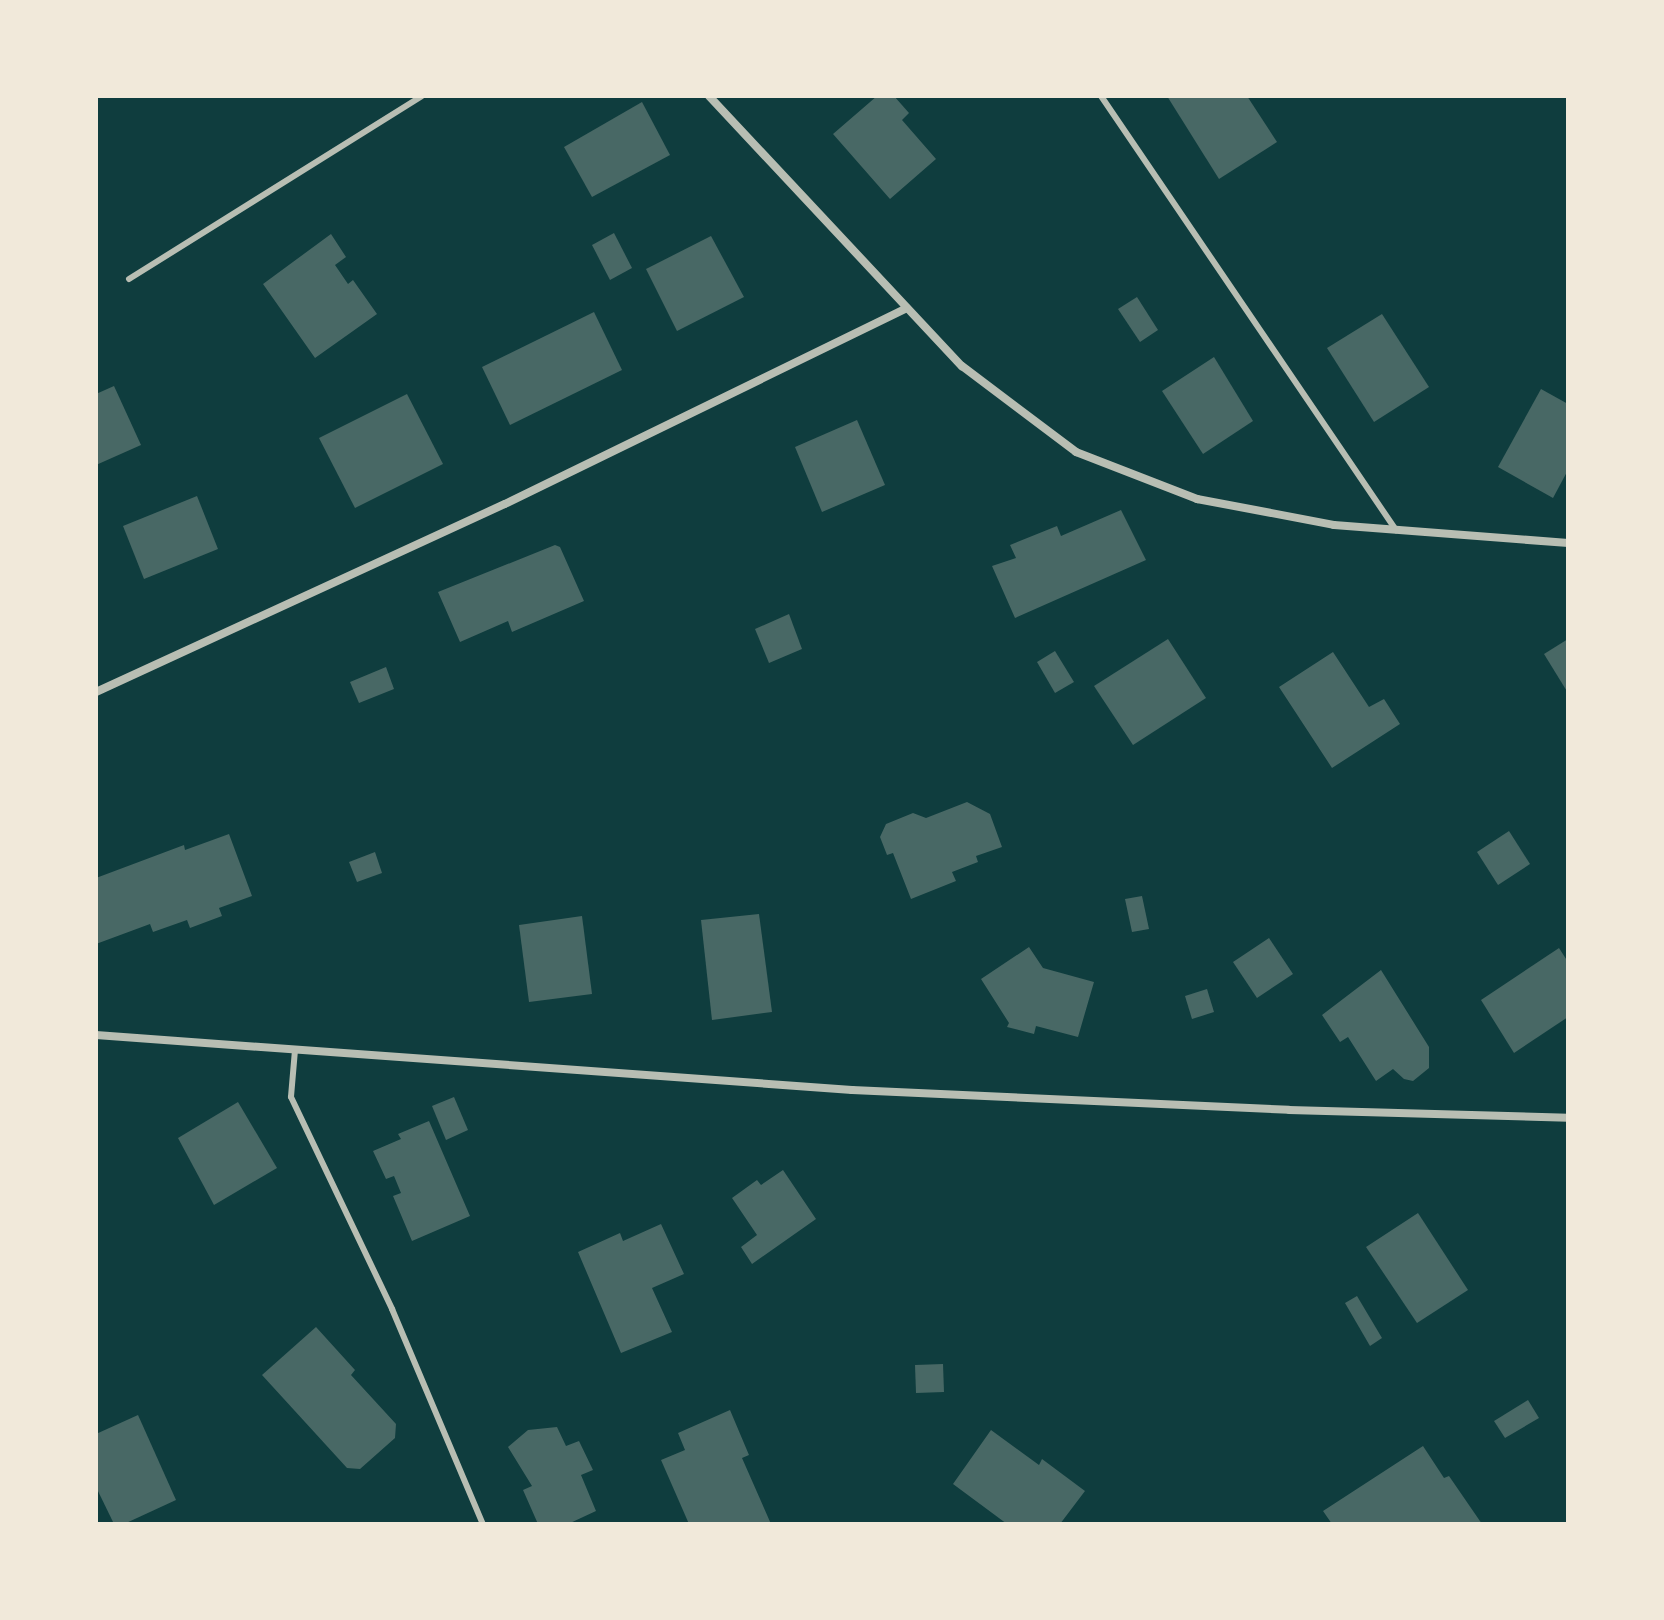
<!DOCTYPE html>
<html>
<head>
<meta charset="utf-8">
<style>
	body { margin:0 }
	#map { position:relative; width:1664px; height:1620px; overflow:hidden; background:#0f3d3e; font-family:Signika,sans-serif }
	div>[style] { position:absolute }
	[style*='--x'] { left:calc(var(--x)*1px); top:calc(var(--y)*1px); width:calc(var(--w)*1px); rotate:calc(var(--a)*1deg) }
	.building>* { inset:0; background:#486865 }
	.service>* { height:6px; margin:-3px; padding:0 3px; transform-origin:3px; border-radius:3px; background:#b8beb3 }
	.minor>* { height:8px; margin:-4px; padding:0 4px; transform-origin:4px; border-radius:4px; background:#b8beb3 }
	span { translate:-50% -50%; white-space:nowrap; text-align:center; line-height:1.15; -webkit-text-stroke:7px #f1e9da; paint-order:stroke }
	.frame { position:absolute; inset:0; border:98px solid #f1e9da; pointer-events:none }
</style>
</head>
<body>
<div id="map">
	<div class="building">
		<div style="clip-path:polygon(877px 96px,894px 96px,909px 113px,902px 120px,936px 159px,890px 199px,833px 134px)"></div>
		<div style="clip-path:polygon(1167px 96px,1247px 96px,1277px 142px,1219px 179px)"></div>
		<div style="clip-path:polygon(642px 102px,670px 155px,592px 197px,564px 147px)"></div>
		<div style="clip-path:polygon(614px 233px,632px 268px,610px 280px,592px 245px)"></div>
		<div style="clip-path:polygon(331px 234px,346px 257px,335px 265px,348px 284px,353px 280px,377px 314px,315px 358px,263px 284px)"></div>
		<div style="clip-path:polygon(711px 236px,744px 297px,677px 331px,646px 269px)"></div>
		<div style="clip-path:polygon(1137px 297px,1158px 330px,1140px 342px,1118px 309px)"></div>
		<div style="clip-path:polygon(594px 312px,622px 370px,510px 425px,482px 367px)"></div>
		<div style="clip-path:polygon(1382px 314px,1429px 387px,1374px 422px,1327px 348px)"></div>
		<div style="clip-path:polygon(1214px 357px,1253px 421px,1203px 454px,1162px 391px)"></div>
		<div style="clip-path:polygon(114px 386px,141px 445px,96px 465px,96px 394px)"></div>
		<div style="clip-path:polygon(1541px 389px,1568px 404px,1568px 470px,1553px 498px,1498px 467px)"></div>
		<div style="clip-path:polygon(407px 394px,443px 464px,355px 508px,319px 438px)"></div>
		<div style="clip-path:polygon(857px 420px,885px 485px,822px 512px,795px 447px)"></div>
		<div style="clip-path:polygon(197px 496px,218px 549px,144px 579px,123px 526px)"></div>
		<div style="clip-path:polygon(1121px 510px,1146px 560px,1015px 618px,992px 566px,1016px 558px,1010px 545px,1057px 526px,1061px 536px)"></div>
		<div style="clip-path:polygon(555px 545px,560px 547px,584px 601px,512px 632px,508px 621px,460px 642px,438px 592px)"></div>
		<div style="clip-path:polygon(789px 614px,802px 649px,769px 663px,755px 629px)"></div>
		<div style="clip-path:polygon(1168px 639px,1206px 698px,1133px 745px,1094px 686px)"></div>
		<div style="clip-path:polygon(1568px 639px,1568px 693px,1544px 654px)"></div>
		<div style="clip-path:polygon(1055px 651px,1074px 682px,1055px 693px,1037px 662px)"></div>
		<div style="clip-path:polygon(1333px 652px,1369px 707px,1384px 699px,1400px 724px,1332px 768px,1279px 687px)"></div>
		<div style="clip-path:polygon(386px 667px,394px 689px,359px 703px,350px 682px)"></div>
		<div style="clip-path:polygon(967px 802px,990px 814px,1002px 847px,976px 856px,978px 862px,952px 872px,956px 881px,911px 899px,893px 853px,887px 855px,880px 837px,886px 824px,913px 813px,926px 818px)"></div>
		<div style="clip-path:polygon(1509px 831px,1530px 864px,1498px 885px,1477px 852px)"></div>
		<div style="clip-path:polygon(229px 834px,252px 896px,219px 908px,222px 916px,190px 928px,187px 920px,153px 932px,150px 924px,96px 944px,96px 878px,184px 845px,185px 850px)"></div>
		<div style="clip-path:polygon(375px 852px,382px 873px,357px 882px,349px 862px)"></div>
		<div style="clip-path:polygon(1142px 896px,1149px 929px,1132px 932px,1125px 899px)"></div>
		<div style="clip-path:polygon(759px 914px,772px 1012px,712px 1020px,701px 920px)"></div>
		<div style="clip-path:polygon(582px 916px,592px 994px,529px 1002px,519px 925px)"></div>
		<div style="clip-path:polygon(1269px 938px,1293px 974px,1257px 998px,1233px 962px)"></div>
		<div style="clip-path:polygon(1029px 947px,1043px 968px,1094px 982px,1078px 1037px,1036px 1026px,1034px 1034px,1007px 1027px,1009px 1023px,981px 979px)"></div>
		<div style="clip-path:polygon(1559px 948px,1568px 962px,1568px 1017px,1514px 1053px,1481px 1000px)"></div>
		<div style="clip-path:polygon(1381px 970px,1429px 1047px,1429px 1068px,1413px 1081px,1404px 1079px,1393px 1069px,1376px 1081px,1348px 1037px,1340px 1042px,1322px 1015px)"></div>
		<div style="clip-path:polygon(1207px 989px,1214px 1012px,1192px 1019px,1185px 996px)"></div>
		<div style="clip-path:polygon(454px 1097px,468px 1130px,446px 1140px,432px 1106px)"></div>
		<div style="clip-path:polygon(238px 1102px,277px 1168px,214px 1205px,178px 1138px)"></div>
		<div style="clip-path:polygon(429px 1121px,470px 1216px,412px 1241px,393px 1196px,401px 1193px,394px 1176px,386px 1179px,373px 1151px,401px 1139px,398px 1134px)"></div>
		<div style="clip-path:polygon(783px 1170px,816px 1219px,752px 1264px,741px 1247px,757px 1235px,732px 1198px,757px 1180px,761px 1185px)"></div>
		<div style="clip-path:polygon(1418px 1213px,1468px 1290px,1417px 1323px,1366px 1247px)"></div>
		<div style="clip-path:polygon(661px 1224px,684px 1274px,652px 1288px,672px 1332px,621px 1353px,578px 1252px,620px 1233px,623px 1241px)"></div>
		<div style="clip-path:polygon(1357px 1296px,1382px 1338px,1370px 1346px,1345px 1303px)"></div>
		<div style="clip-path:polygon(316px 1327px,355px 1370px,351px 1375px,396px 1424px,395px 1438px,360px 1469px,347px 1468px,262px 1375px)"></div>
		<div style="clip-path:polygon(943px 1364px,944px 1392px,916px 1393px,915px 1365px)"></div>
		<div style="clip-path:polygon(1528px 1400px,1539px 1418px,1505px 1438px,1494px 1421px)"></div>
		<div style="clip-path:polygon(730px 1410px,749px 1455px,742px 1458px,771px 1524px,689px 1524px,661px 1460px,685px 1450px,678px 1433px)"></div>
		<div style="clip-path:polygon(138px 1415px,176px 1500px,124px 1524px,114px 1524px,96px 1487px,96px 1434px)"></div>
		<div style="clip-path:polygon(557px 1427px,566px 1446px,579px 1441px,593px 1470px,581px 1475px,596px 1511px,568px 1524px,538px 1524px,523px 1490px,532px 1486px,508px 1447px,528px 1430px)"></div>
		<div style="clip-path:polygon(991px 1430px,1039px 1465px,1042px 1459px,1085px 1491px,1060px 1524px,1007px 1524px,953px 1484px)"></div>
		<div style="clip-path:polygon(1423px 1446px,1444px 1478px,1449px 1476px,1482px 1524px,1332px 1524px,1323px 1511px)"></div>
	</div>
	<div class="service">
		<div style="--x:1101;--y:96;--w:525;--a:55.8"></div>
		<div style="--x:129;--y:279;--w:345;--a:-32"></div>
		<div style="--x:295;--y:1050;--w:47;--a:94.9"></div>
		<div style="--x:291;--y:1097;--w:235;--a:64.5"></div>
		<div style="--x:392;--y:1309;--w:233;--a:67.1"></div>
	</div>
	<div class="minor">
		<div style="--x:709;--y:96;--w:370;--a:46.9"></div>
		<div style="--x:962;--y:366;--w:143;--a:37"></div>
		<div style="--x:1076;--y:452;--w:130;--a:21.2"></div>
		<div style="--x:1197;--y:499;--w:139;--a:10.7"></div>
		<div style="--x:1334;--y:525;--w:235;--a:4.4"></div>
		<div style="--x:96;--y:692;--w:450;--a:-24.7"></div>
		<div style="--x:505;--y:504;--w:447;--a:-26"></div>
		<div style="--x:96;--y:1035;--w:758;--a:4.16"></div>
		<div style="--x:852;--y:1090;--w:437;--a:2.6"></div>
		<div style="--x:1289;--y:1110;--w:279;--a:1.6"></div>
	</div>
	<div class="frame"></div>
</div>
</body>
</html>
